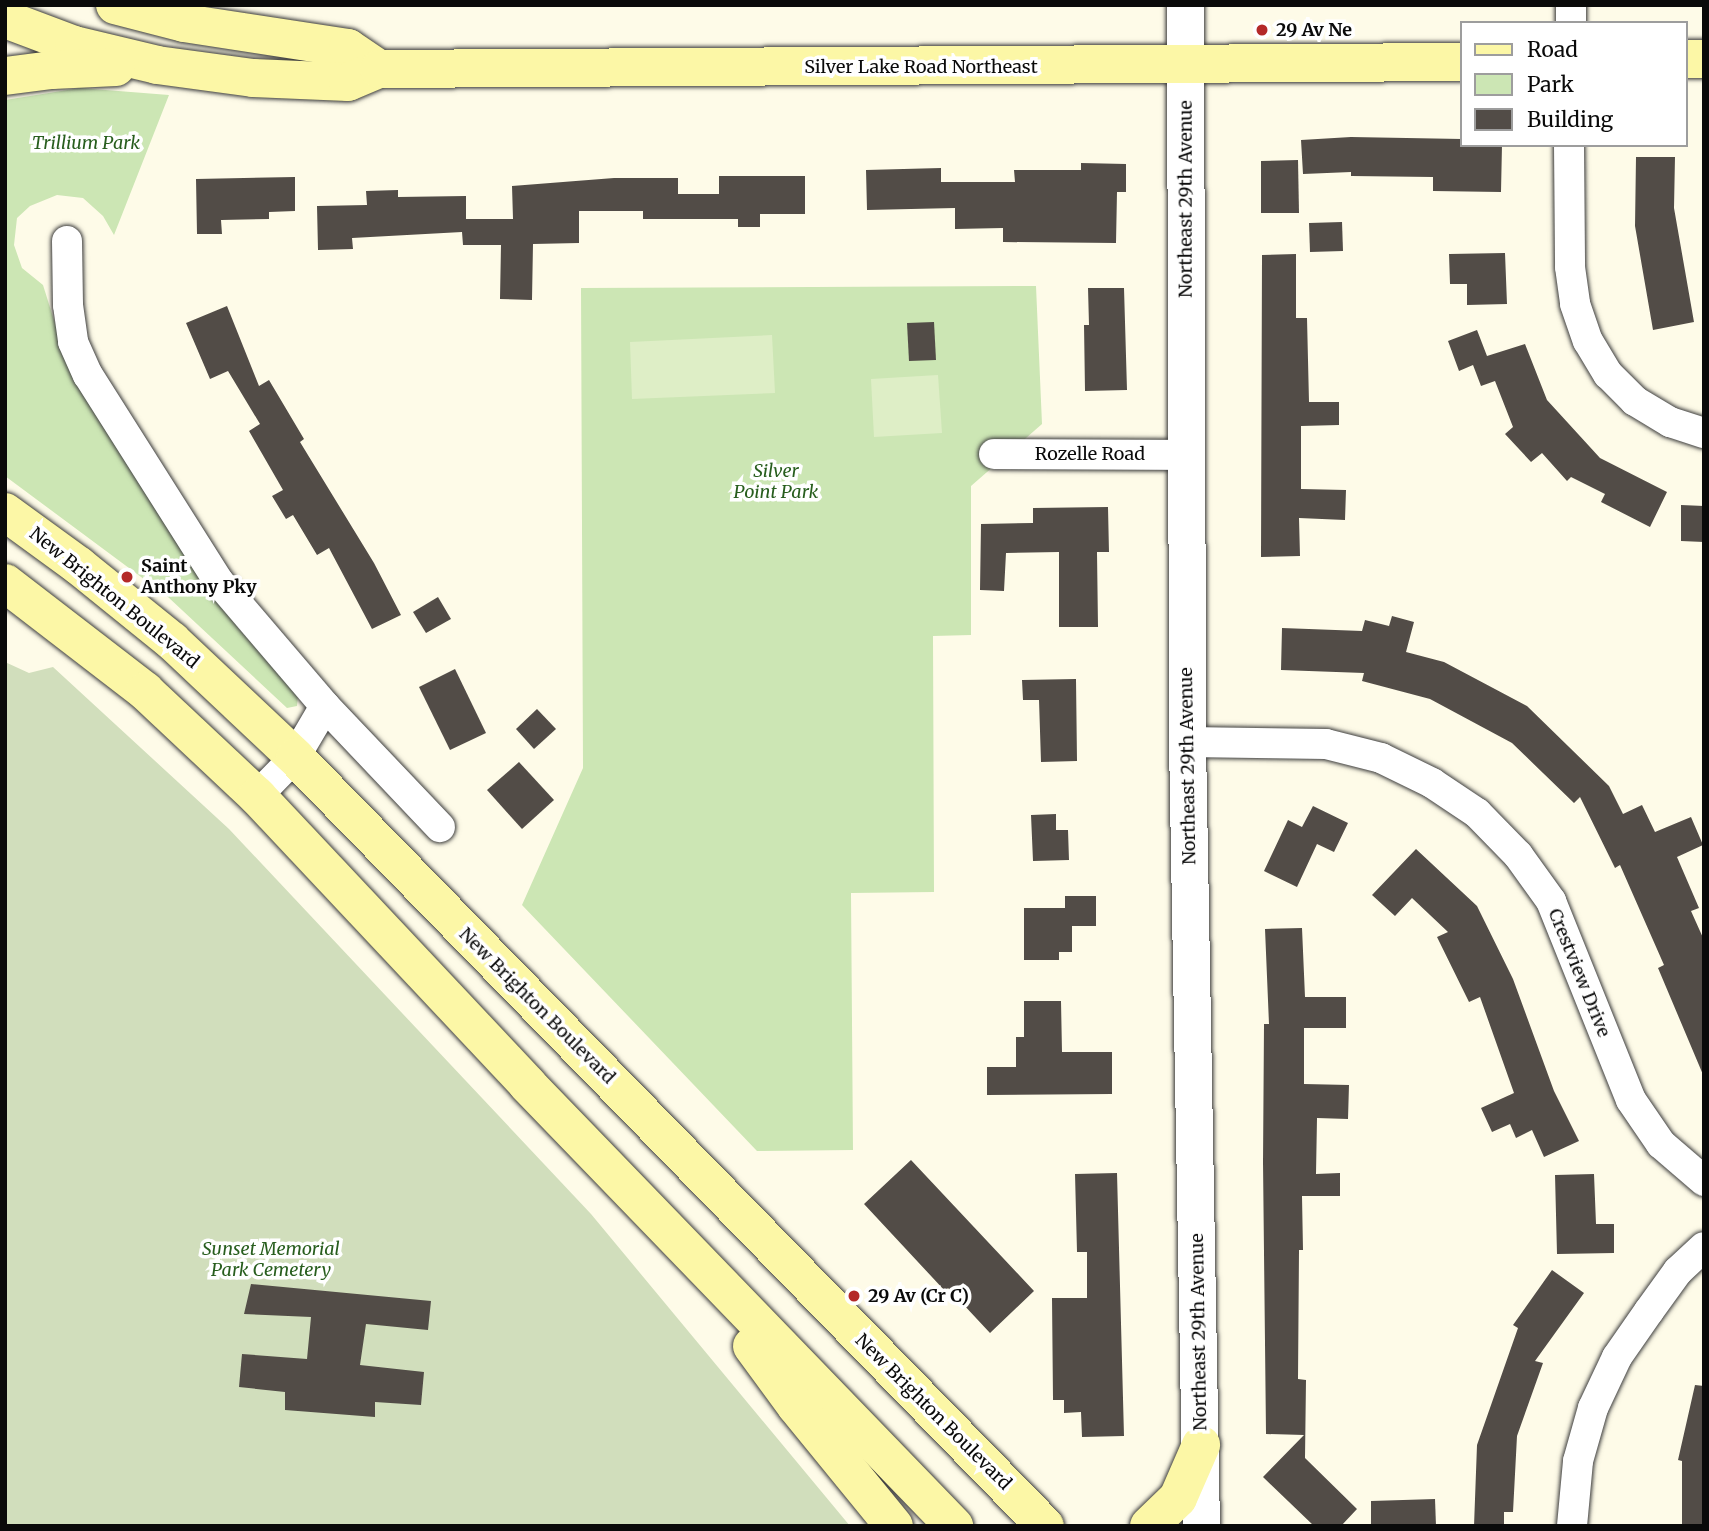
<!DOCTYPE html>
<html>
<head>
<meta charset="utf-8">
<style>
	body { margin:0 }
	#map { position:relative; width:1709px; height:1531px; overflow:hidden; background:#fefbe8; font-family:Merriweather,serif }
	div>[style] { position:absolute }
	[style*='--x'] { left:calc(var(--x)*1px); top:calc(var(--y)*1px); width:calc(var(--w)*1px); rotate:calc(var(--a)*1deg) }
	.green>* { inset:0; background:#cce6b4 }
	.cemetery>* { inset:0; background:#d1debc }
	.pitch>* { inset:0; background:#deeec6 }
	.building>* { inset:0; background:#524c47 }
	.roads { filter:drop-shadow(0 0 2px #3d3d3d) drop-shadow(0 0 2px #3d3d3d) }
	.minor>* { height:30px; margin:-15px; padding:0 15px; transform-origin:15px; border-radius:15px; background:#fff }
	.tertiary>* { height:37px; margin:-18.5px; padding:0 18.5px; transform-origin:18.5px; border-radius:18.5px; background:#fff }
	.secondary>* { height:38px; margin:-19px; padding:0 19px; transform-origin:19px; border-radius:19px; background:#fcf7a6 }
	.dots>* { width:19px; height:19px; translate:-50% -50%; box-sizing:border-box; border:4px solid #fff; border-radius:50% }
	span { translate:-50% -50%; white-space:nowrap; text-align:center; line-height:1.15; -webkit-text-stroke:7px #fff; paint-order:stroke }
	.poi-label { font-size:18px; color:#0a0a0a; font-weight:700 }
	.left { translate:0 -50%; text-align:left }
	.street-label { font-size:18px; color:#0a0a0a }
	.park-label { font-size:18px; color:#285e1e; font-style:italic }
	.frame { position:absolute; inset:0; border:7px solid #0a0a0a; pointer-events:none }
	.legend { position:absolute; left:1460px; top:21px; width:228px; height:126px; box-sizing:border-box; background:#fff; border:2px solid #9d9d9d; margin:0; padding:9px 12px; list-style:none; font-size:21px; color:#0a0a0a }
	.legend li { display:flex; align-items:center; gap:14px; height:35px }
	.legend b { width:35px; border:2px solid #9d9d9d }
</style>
</head>
<body>
<div id="map">
	<div class="green">
		<div style="clip-path:polygon(80px 88px,169px 95px,114px 235px,103px 216px,83px 198px,57px 195px,30px 206px,17px 218px,14px 245px,22px 268px,43px 285px,68px 365px,168px 527px,238px 628px,298px 695px,297px 706px,287px 708px,168px 597px,5px 476px,5px 100px)"></div>
		<div style="clip-path:polygon(1036px 286px,1042px 424px,971px 486px,971px 635px,933px 636px,934px 892px,851px 893px,853px 1150px,757px 1151px,522px 905px,583px 768px,581px 288px)"></div>
	</div>
	<div class="cemetery">
		<div style="clip-path:polygon(5px 662px,29px 673px,53px 667px,229px 829px,591px 1214px,850px 1526px,5px 1526px)"></div>
	</div>
	<div class="pitch">
		<div style="clip-path:polygon(772px 335px,775px 393px,632px 399px,630px 342px)"></div>
		<div style="clip-path:polygon(938px 375px,942px 433px,874px 437px,871px 379px)"></div>
	</div>
	<div class="building">
		<div style="clip-path:polygon(1351px 137px,1462px 139px,1462px 145px,1502px 145px,1501px 192px,1433px 191px,1433px 177px,1351px 176px,1351px 172px,1303px 174px,1301px 140px)"></div>
		<div style="clip-path:polygon(1636px 157px,1675px 157px,1674px 208px,1694px 322px,1653px 330px,1635px 226px)"></div>
		<div style="clip-path:polygon(1298px 160px,1299px 213px,1261px 213px,1261px 161px)"></div>
		<div style="clip-path:polygon(1081px 163px,1126px 164px,1126px 192px,1117px 192px,1116px 243px,1003px 242px,1003px 228px,955px 229px,955px 208px,867px 210px,866px 170px,941px 168px,941px 182px,1015px 182px,1014px 170px,1081px 170px)"></div>
		<div style="clip-path:polygon(719px 176px,805px 176px,805px 214px,760px 214px,760px 227px,738px 227px,738px 219px,643px 219px,643px 211px,579px 211px,579px 243px,533px 244px,532px 300px,500px 299px,501px 245px,463px 245px,462px 232px,352px 238px,353px 249px,318px 250px,317px 206px,367px 205px,366px 191px,398px 190px,398px 197px,466px 196px,466px 219px,513px 219px,512px 186px,614px 178px,678px 178px,678px 194px,719px 194px)"></div>
		<div style="clip-path:polygon(295px 177px,295px 211px,269px 212px,269px 219px,221px 220px,222px 234px,197px 234px,196px 179px)"></div>
		<div style="clip-path:polygon(1342px 222px,1343px 251px,1310px 252px,1309px 223px)"></div>
		<div style="clip-path:polygon(1505px 253px,1507px 304px,1467px 305px,1467px 284px,1450px 284px,1449px 254px)"></div>
		<div style="clip-path:polygon(1296px 254px,1296px 318px,1307px 318px,1309px 402px,1339px 402px,1339px 425px,1301px 426px,1301px 489px,1346px 490px,1345px 520px,1299px 518px,1300px 556px,1261px 557px,1262px 255px)"></div>
		<div style="clip-path:polygon(1088px 288px,1124px 288px,1127px 390px,1085px 391px,1084px 325px,1089px 325px)"></div>
		<div style="clip-path:polygon(227px 306px,259px 386px,269px 380px,304px 439px,300px 442px,374px 563px,401px 615px,372px 629px,329px 548px,317px 555px,293px 515px,286px 519px,272px 496px,283px 490px,249px 431px,260px 424px,228px 371px,210px 379px,186px 323px)"></div>
		<div style="clip-path:polygon(934px 322px,936px 360px,909px 361px,907px 323px)"></div>
		<div style="clip-path:polygon(1477px 330px,1487px 356px,1525px 344px,1547px 400px,1600px 458px,1667px 492px,1650px 527px,1601px 502px,1605px 494px,1571px 477px,1567px 481px,1542px 453px,1531px 462px,1505px 434px,1513px 427px,1495px 381px,1481px 386px,1473px 365px,1459px 371px,1448px 341px)"></div>
		<div style="clip-path:polygon(1681px 505px,1704px 506px,1704px 542px,1681px 541px)"></div>
		<div style="clip-path:polygon(1108px 507px,1109px 552px,1097px 552px,1098px 627px,1059px 627px,1059px 552px,1006px 553px,1004px 591px,980px 590px,981px 524px,1033px 523px,1033px 508px)"></div>
		<div style="clip-path:polygon(438px 597px,451px 619px,426px 633px,413px 612px)"></div>
		<div style="clip-path:polygon(1392px 616px,1414px 622px,1406px 652px,1444px 662px,1527px 706px,1609px 786px,1623px 814px,1642px 805px,1655px 832px,1691px 817px,1703px 845px,1677px 857px,1699px 908px,1691px 911px,1704px 940px,1704px 1077px,1658px 968px,1664px 965px,1620px 865px,1615px 868px,1580px 797px,1574px 803px,1512px 743px,1430px 699px,1362px 681px,1364px 673px,1281px 670px,1282px 628px,1362px 631px,1365px 620px,1389px 626px)"></div>
		<div style="clip-path:polygon(455px 669px,486px 733px,450px 750px,419px 687px)"></div>
		<div style="clip-path:polygon(1076px 679px,1077px 761px,1041px 762px,1039px 700px,1023px 700px,1022px 680px)"></div>
		<div style="clip-path:polygon(537px 709px,556px 729px,534px 749px,516px 729px)"></div>
		<div style="clip-path:polygon(519px 762px,554px 800px,522px 829px,487px 790px)"></div>
		<div style="clip-path:polygon(1313px 806px,1348px 823px,1334px 852px,1317px 844px,1297px 887px,1264px 871px,1288px 820px,1302px 827px)"></div>
		<div style="clip-path:polygon(1056px 814px,1056px 830px,1068px 830px,1069px 860px,1033px 861px,1031px 815px)"></div>
		<div style="clip-path:polygon(1416px 849px,1477px 906px,1513px 979px,1554px 1091px,1579px 1141px,1544px 1157px,1532px 1130px,1516px 1138px,1510px 1124px,1492px 1132px,1481px 1108px,1514px 1093px,1480px 997px,1469px 1002px,1437px 937px,1448px 932px,1412px 898px,1395px 916px,1372px 895px)"></div>
		<div style="clip-path:polygon(1065px 896px,1096px 896px,1096px 926px,1072px 926px,1072px 952px,1059px 952px,1059px 960px,1024px 960px,1024px 908px,1065px 908px)"></div>
		<div style="clip-path:polygon(1302px 928px,1305px 997px,1346px 997px,1346px 1028px,1304px 1028px,1304px 1084px,1349px 1085px,1348px 1119px,1317px 1118px,1316px 1174px,1340px 1173px,1340px 1196px,1302px 1196px,1303px 1250px,1299px 1250px,1298px 1379px,1306px 1380px,1305px 1458px,1357px 1509px,1341px 1526px,1314px 1526px,1263px 1477px,1304px 1435px,1266px 1434px,1263px 1162px,1264px 1024px,1269px 1024px,1265px 929px)"></div>
		<div style="clip-path:polygon(1024px 1001px,1061px 1001px,1062px 1052px,1112px 1052px,1112px 1094px,987px 1095px,987px 1067px,1016px 1067px,1016px 1037px,1024px 1037px)"></div>
		<div style="clip-path:polygon(911px 1160px,1034px 1291px,990px 1333px,948px 1288px,945px 1291px,864px 1204px)"></div>
		<div style="clip-path:polygon(1117px 1173px,1124px 1436px,1082px 1437px,1081px 1412px,1064px 1413px,1064px 1400px,1053px 1400px,1052px 1298px,1087px 1298px,1087px 1252px,1077px 1252px,1075px 1174px)"></div>
		<div style="clip-path:polygon(1594px 1174px,1596px 1224px,1614px 1224px,1614px 1253px,1557px 1254px,1555px 1175px)"></div>
		<div style="clip-path:polygon(1552px 1270px,1584px 1293px,1535px 1361px,1543px 1363px,1517px 1436px,1513px 1512px,1504px 1512px,1504px 1526px,1474px 1526px,1477px 1445px,1518px 1328px,1513px 1325px)"></div>
		<div style="clip-path:polygon(251px 1284px,431px 1301px,428px 1330px,366px 1324px,360px 1365px,424px 1372px,421px 1405px,375px 1402px,375px 1417px,285px 1410px,285px 1392px,239px 1387px,242px 1354px,307px 1359px,311px 1317px,244px 1314px)"></div>
		<div style="clip-path:polygon(1695px 1385px,1704px 1386px,1704px 1526px,1682px 1526px,1682px 1461px,1678px 1460px)"></div>
		<div style="clip-path:polygon(1435px 1499px,1436px 1526px,1371px 1526px,1371px 1501px)"></div>
	</div>
	<div class="roads">
		<div class="minor">
			<div style="--x:1571;--y:5;--w:18;--a:90"></div>
			<div style="--x:1569;--y:145;--w:122;--a:89.5"></div>
			<div style="--x:1570;--y:267;--w:37;--a:82"></div>
			<div style="--x:1575;--y:304;--w:39;--a:71"></div>
			<div style="--x:1588;--y:341;--w:39;--a:59"></div>
			<div style="--x:1608;--y:374;--w:38;--a:45"></div>
			<div style="--x:1635;--y:401;--w:41;--a:31"></div>
			<div style="--x:1670;--y:422;--w:36;--a:18"></div>
			<div style="--x:67;--y:241;--w:64;--a:89.1"></div>
			<div style="--x:68;--y:305;--w:37;--a:82"></div>
			<div style="--x:73;--y:342;--w:36;--a:66"></div>
			<div style="--x:88;--y:375;--w:245;--a:57.7"></div>
			<div style="--x:219;--y:582;--w:163;--a:49.5"></div>
			<div style="--x:325;--y:706;--w:167;--a:46.5"></div>
			<div style="--x:994;--y:454;--w:193;--a:0.3"></div>
			<div style="--x:1187;--y:742;--w:139;--a:0.8"></div>
			<div style="--x:1326;--y:744;--w:57;--a:14.3"></div>
			<div style="--x:1381;--y:758;--w:57;--a:26.1"></div>
			<div style="--x:1432;--y:783;--w:54;--a:33.7"></div>
			<div style="--x:1477;--y:813;--w:59;--a:45.7"></div>
			<div style="--x:1518;--y:855;--w:57;--a:54.3"></div>
			<div style="--x:1551;--y:901;--w:214;--a:68.1"></div>
			<div style="--x:1631;--y:1100;--w:53;--a:55.7"></div>
			<div style="--x:1661;--y:1144;--w:57;--a:40.7"></div>
			<div style="--x:257;--y:796;--w:54;--a:-45.7"></div>
			<div style="--x:295;--y:757;--w:59;--a:-59.5"></div>
			<div style="--x:1572;--y:1526;--w:65;--a:-84.7"></div>
			<div style="--x:1578;--y:1461;--w:55;--a:-74.2"></div>
			<div style="--x:1593;--y:1408;--w:56;--a:-64.8"></div>
			<div style="--x:1617;--y:1357;--w:56;--a:-55.2"></div>
			<div style="--x:1649;--y:1311;--w:49;--a:-54.1"></div>
			<div style="--x:1678;--y:1271;--w:35;--a:-43"></div>
		</div>
		<div class="tertiary">
			<div style="--x:1185;--y:5;--w:737;--a:89.84"></div>
			<div style="--x:1187;--y:742;--w:784;--a:88.98"></div>
		</div>
		<div class="secondary">
			<div style="--x:115;--y:5;--w:71;--a:14.6"></div>
			<div style="--x:184;--y:23;--w:166;--a:8.7"></div>
			<div style="--x:348;--y:48;--w:37;--a:34"></div>
			<div style="--x:5;--y:19;--w:74;--a:20.6"></div>
			<div style="--x:74;--y:45;--w:85;--a:13.5"></div>
			<div style="--x:157;--y:65;--w:97;--a:7.7"></div>
			<div style="--x:253;--y:78;--w:95;--a:2.4"></div>
			<div style="--x:348;--y:82;--w:34;--a:-23"></div>
			<div style="--x:379;--y:69;--w:1083;--a:-0.37"></div>
			<div style="--x:1686;--y:59;--w:18;--a:0"></div>
			<div style="--x:5;--y:76;--w:47;--a:-7.3"></div>
			<div style="--x:52;--y:70;--w:64;--a:-2.7"></div>
			<div style="--x:5;--y:512;--w:92;--a:36.1"></div>
			<div style="--x:79;--y:566;--w:119;--a:38.9"></div>
			<div style="--x:172;--y:641;--w:169;--a:43.3"></div>
			<div style="--x:295;--y:757;--w:1074;--a:45.72"></div>
			<div style="--x:5;--y:583;--w:177;--a:37.6"></div>
			<div style="--x:145;--y:691;--w:154;--a:43.2"></div>
			<div style="--x:257;--y:796;--w:395;--a:46.8"></div>
			<div style="--x:527;--y:1084;--w:615;--a:45.99"></div>
			<div style="--x:752;--y:1346;--w:74;--a:53.7"></div>
			<div style="--x:796;--y:1406;--w:155;--a:50.8"></div>
			<div style="--x:1149;--y:1526;--w:40;--a:-44"></div>
			<div style="--x:1178;--y:1498;--w:58;--a:-66.5"></div>
		</div>
	</div>
	<div class="dots">
		<div style="left:1262px;top:30px;background:#b42928"></div>
		<div style="left:127px;top:577px;background:#b42928"></div>
		<div style="left:854px;top:1296px;background:#b42928"></div>
	</div>
	<div class="poi-label">
		<span class="left" style="left:1276px;top:30px">29 Av Ne</span>
		<span class="left" style="left:141px;top:577px">Saint<br>Anthony Pky</span>
		<span class="left" style="left:868px;top:1296px">29 Av (Cr C)</span>
	</div>
	<div class="street-label">
		<span style="left:921px;top:67px">Silver Lake Road Northeast</span>
		<span style="left:1186px;top:199px;rotate:-90deg">Northeast 29th Avenue</span>
		<span style="left:1090px;top:454px">Rozelle Road</span>
		<span style="left:114px;top:598px;rotate:39deg">New Brighton Boulevard</span>
		<span style="left:1188px;top:766px;rotate:-91deg">Northeast 29th Avenue</span>
		<span style="left:1579px;top:973px;rotate:68deg">Crestview Drive</span>
		<span style="left:537px;top:1006px;rotate:45deg">New Brighton Boulevard</span>
		<span style="left:1199px;top:1332px;rotate:-91deg">Northeast 29th Avenue</span>
		<span style="left:933px;top:1412px;rotate:45deg">New Brighton Boulevard</span>
	</div>
	<div class="park-label">
		<span style="left:86px;top:143px">Trillium Park</span>
		<span style="left:776px;top:482px">Silver<br>Point Park</span>
		<span style="left:271px;top:1260px">Sunset Memorial<br>Park Cemetery</span>
	</div>
	<div class="frame"></div>
	<ul class="legend">
	<li><b style="height:9px;background:#fcf7a6"></b>Road</li>
	<li><b style="height:19px;background:#cce6b4"></b>Park</li>
	<li><b style="height:19px;background:#524c47"></b>Building</li>
	</ul>
</div>
</body>
</html>
